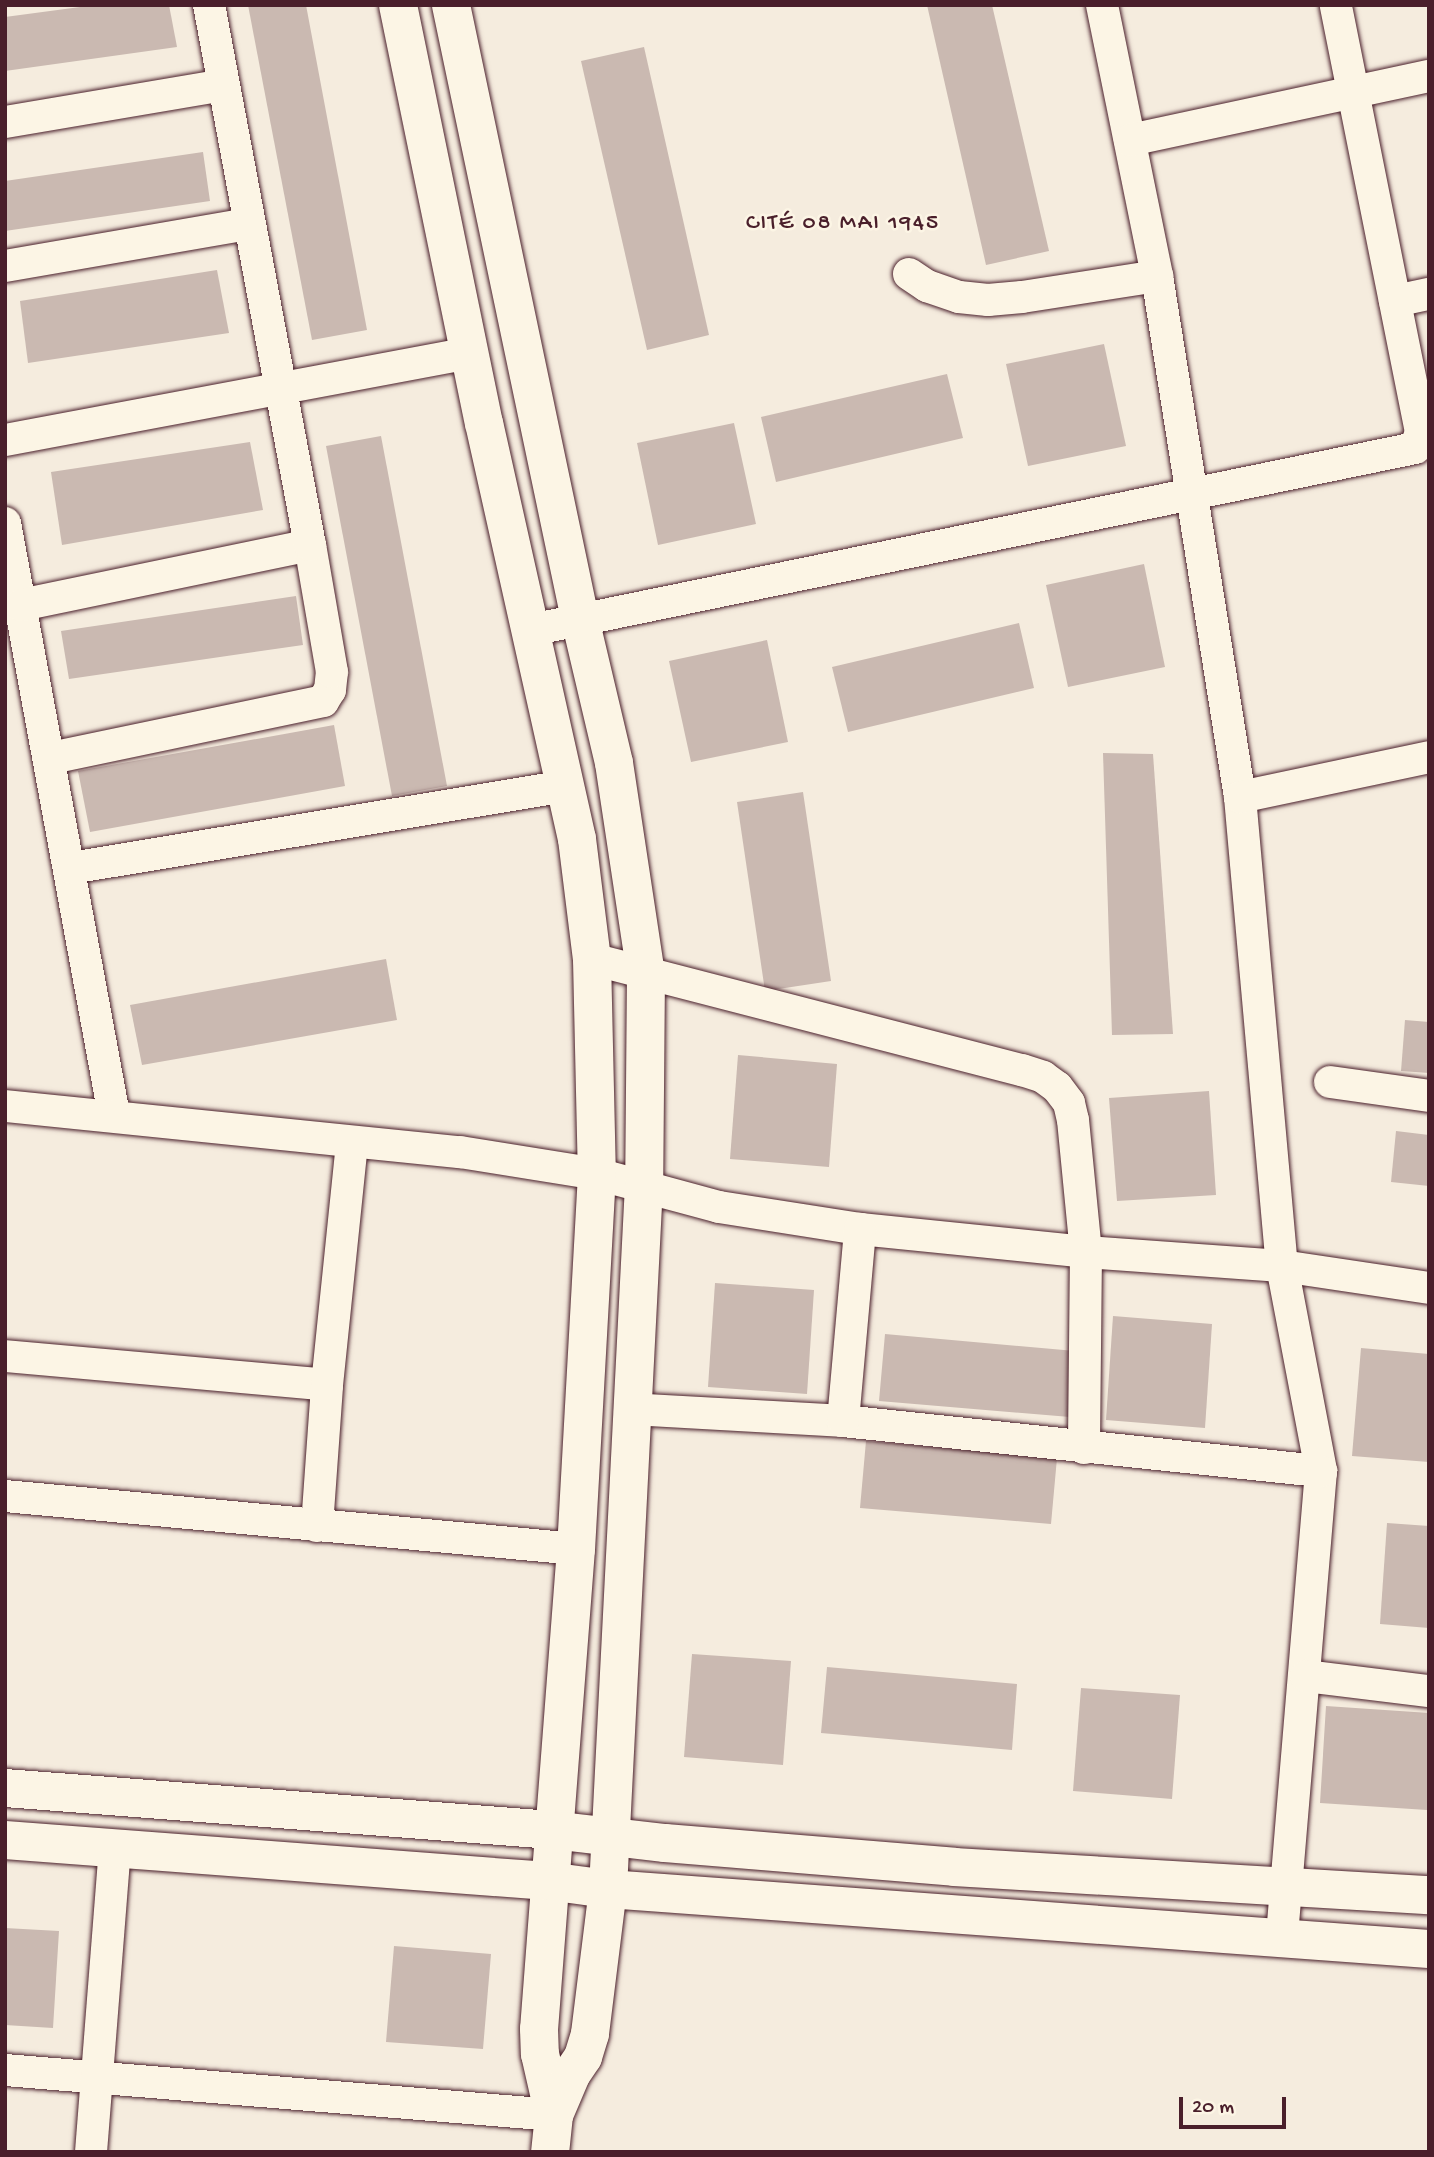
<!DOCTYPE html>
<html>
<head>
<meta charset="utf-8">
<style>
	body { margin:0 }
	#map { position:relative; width:1434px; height:2157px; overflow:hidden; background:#f5ecde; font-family:"Gochi Hand",sans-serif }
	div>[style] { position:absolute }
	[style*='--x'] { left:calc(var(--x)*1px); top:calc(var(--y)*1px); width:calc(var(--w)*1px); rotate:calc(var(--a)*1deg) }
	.building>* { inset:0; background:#cab9b1 }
	.roads { filter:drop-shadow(0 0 2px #4a1f2b) drop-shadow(0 0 2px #4a1f2b) }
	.street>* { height:32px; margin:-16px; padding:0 16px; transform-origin:16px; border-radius:16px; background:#fcf5e5 }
	.secondary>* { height:38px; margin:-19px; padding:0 19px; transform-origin:19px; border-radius:19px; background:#fcf5e5 }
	span { translate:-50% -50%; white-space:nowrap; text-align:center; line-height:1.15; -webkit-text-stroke:5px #fcf5e5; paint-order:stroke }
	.neighbourhood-label { font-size:23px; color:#4a1f2b; letter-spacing:2px }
	.frame { position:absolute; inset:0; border:7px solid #4a1f2b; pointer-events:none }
	.scale { position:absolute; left:1179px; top:2097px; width:107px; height:32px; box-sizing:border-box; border:4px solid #4a1f2b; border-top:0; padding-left:9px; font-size:21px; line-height:24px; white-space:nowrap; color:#4a1f2b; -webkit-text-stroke:5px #fcf5e5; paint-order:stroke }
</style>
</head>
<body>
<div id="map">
	<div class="building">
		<div style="clip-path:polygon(95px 5px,169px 5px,177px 47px,5px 71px,5px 17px)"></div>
		<div style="clip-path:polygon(248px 5px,306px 5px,367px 330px,312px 340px)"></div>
		<div style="clip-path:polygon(927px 5px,992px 5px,1049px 251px,986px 265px)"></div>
		<div style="clip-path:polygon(644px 47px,709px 335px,647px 350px,581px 61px)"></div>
		<div style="clip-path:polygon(203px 152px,210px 201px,5px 231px,5px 181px)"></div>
		<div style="clip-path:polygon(217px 270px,229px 333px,28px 363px,20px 301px)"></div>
		<div style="clip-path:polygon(1104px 344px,1126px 446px,1028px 466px,1006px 364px)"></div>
		<div style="clip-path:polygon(947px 374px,963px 438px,776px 482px,761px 417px)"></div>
		<div style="clip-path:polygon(734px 423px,756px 524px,658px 545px,637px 443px)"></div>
		<div style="clip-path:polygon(381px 436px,447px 786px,392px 796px,326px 446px)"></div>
		<div style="clip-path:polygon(250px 442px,263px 510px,62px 545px,51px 472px)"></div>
		<div style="clip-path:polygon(1144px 564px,1165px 667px,1068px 687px,1046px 585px)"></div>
		<div style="clip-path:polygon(296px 596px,303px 645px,69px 679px,61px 631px)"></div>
		<div style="clip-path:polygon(1019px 623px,1034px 688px,848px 732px,832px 667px)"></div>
		<div style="clip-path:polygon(767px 640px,788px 742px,691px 762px,669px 661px)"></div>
		<div style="clip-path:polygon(334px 725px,345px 786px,90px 832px,78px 771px)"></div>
		<div style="clip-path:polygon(1103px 753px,1153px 754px,1173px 1034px,1112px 1035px)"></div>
		<div style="clip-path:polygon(803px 792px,831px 981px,765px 991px,737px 802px)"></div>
		<div style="clip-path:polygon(386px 959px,397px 1020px,142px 1065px,130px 1005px)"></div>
		<div style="clip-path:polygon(1405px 1020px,1429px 1022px,1429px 1073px,1401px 1071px)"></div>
		<div style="clip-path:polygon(738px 1055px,837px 1064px,829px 1167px,730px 1159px)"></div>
		<div style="clip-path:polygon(1209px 1091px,1216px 1195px,1117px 1201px,1109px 1098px)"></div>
		<div style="clip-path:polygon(1396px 1131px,1429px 1135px,1429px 1186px,1391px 1182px)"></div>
		<div style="clip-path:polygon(715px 1283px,814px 1290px,807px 1394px,708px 1387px)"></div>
		<div style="clip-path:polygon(1113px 1316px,1212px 1324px,1205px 1428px,1106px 1420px)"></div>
		<div style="clip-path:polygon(885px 1334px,1075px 1351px,1070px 1417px,879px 1401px)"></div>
		<div style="clip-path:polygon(1361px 1348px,1429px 1354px,1429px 1462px,1352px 1456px)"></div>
		<div style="clip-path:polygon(866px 1441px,1057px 1458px,1051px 1524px,860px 1508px)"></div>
		<div style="clip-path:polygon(1387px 1523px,1429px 1526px,1429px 1628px,1380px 1624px)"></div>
		<div style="clip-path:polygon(692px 1654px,791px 1661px,783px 1765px,684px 1757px)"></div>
		<div style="clip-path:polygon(827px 1667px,1017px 1684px,1012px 1750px,821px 1733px)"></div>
		<div style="clip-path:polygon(1081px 1688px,1180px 1695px,1172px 1799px,1073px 1791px)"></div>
		<div style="clip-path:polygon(1326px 1706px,1429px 1713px,1427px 1810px,1320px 1803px)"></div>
		<div style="clip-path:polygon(5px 1928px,59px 1931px,53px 2028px,5px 2025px)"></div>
		<div style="clip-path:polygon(394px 1946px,491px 1954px,483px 2049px,386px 2042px)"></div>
	</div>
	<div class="roads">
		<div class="street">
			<div style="--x:1102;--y:5;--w:277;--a:78.5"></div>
			<div style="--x:1157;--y:276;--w:528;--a:80.95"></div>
			<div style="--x:1240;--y:797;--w:471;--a:84.9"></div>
			<div style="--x:1282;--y:1266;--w:209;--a:79.2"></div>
			<div style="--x:1321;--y:1471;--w:469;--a:94.8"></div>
			<div style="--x:5;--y:122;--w:221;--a:-9.6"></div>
			<div style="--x:1130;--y:140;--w:306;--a:-12.1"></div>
			<div style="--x:5;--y:266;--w:248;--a:-9.8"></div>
			<div style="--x:909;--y:274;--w:22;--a:34"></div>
			<div style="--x:927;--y:286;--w:34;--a:19"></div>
			<div style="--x:959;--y:297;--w:29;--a:6"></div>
			<div style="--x:988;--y:300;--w:34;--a:-5"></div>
			<div style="--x:1022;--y:297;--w:137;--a:-8.8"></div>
			<div style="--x:1395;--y:301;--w:35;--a:-12"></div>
			<div style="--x:5;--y:440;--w:473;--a:-10.6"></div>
			<div style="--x:5;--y:523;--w:602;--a:79.57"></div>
			<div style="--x:21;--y:605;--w:295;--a:-11.7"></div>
			<div style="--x:531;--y:630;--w:903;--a:-11.63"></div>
			<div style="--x:1415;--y:448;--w:17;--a:-69"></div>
			<div style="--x:1421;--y:432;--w:435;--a:-101.3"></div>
			<div style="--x:51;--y:758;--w:278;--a:-11.8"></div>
			<div style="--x:323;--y:701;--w:13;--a:-58"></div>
			<div style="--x:330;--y:690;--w:18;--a:-84"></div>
			<div style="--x:332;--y:672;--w:129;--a:-99.8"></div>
			<div style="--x:310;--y:545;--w:549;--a:-100.59"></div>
			<div style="--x:1240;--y:797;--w:193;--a:-11.9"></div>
			<div style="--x:71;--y:868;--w:502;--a:-9.41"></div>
			<div style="--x:592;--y:959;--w:444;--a:14.5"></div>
			<div style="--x:1022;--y:1070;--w:22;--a:18"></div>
			<div style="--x:1043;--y:1077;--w:17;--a:36"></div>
			<div style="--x:1057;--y:1087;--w:20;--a:53"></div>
			<div style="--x:1069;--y:1103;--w:17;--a:77"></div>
			<div style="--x:1073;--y:1120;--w:133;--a:84.4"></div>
			<div style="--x:1086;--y:1252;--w:196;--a:90.6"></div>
			<div style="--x:1330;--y:1082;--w:100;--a:8"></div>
			<div style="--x:5;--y:1106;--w:457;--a:5.8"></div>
			<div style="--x:460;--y:1152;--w:139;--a:9.1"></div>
			<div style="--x:597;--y:1174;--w:126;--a:15.1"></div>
			<div style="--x:719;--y:1207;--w:143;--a:8.9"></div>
			<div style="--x:860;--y:1229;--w:227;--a:5.8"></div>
			<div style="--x:1086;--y:1252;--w:196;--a:4.1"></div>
			<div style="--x:1282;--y:1266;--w:149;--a:8.5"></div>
			<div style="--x:5;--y:1356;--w:323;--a:5.1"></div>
			<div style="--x:630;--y:1409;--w:213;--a:3.2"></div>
			<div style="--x:843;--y:1421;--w:481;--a:6"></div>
			<div style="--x:843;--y:1421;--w:193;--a:-84.9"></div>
			<div style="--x:5;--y:1496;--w:573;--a:5.3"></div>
			<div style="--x:317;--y:1526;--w:141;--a:-85.9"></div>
			<div style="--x:327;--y:1385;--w:244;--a:-84.1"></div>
			<div style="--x:1306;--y:1676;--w:124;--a:7"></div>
			<div style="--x:5;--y:2070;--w:551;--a:4.69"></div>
			<div style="--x:91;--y:2152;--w:303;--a:-85.5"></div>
		</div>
		<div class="secondary">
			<div style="--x:398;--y:5;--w:427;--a:78.4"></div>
			<div style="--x:484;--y:423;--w:426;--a:77.4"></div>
			<div style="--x:577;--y:839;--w:121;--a:82.9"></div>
			<div style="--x:592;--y:959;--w:215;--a:88.7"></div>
			<div style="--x:597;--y:1174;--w:376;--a:93.2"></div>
			<div style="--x:576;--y:1549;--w:481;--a:94.4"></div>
			<div style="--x:539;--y:2029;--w:25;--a:88"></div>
			<div style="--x:540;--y:2054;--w:63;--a:77.1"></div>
			<div style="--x:451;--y:5;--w:627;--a:78.13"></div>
			<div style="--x:580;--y:619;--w:148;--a:76.7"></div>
			<div style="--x:614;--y:763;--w:213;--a:81.4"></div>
			<div style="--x:646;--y:974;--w:211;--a:90.5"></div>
			<div style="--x:644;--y:1185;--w:705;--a:92.93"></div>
			<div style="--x:608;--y:1889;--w:146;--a:97.1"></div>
			<div style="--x:590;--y:2034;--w:24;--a:107"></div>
			<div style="--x:583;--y:2057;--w:22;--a:124"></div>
			<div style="--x:571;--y:2075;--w:43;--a:113"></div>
			<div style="--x:554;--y:2115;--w:37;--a:96"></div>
			<div style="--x:5;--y:1788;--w:549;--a:4.39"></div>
			<div style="--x:552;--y:1830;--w:114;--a:6.6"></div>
			<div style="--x:665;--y:1843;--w:290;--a:4.7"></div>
			<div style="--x:954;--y:1867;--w:476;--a:3.4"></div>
			<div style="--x:5;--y:1840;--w:545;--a:4.32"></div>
			<div style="--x:548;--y:1881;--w:61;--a:7.6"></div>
			<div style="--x:608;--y:1889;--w:823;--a:4.18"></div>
		</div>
	</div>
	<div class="neighbourhood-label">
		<span style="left:843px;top:224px">CITÉ 08 MAI 1945</span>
	</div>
	<div class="frame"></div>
	<div class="scale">20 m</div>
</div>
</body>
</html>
